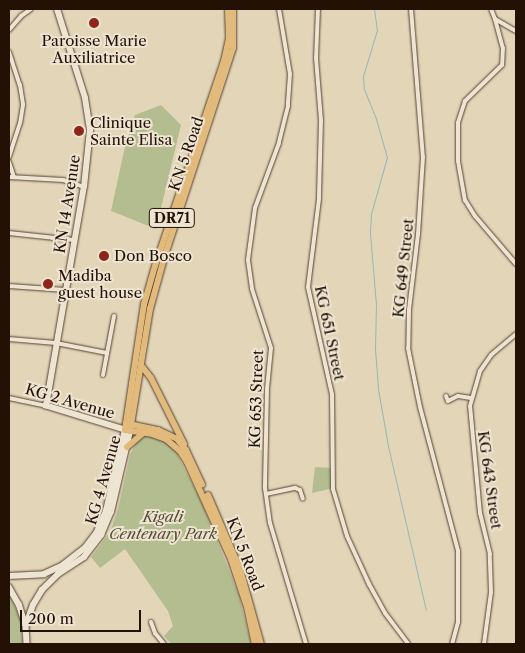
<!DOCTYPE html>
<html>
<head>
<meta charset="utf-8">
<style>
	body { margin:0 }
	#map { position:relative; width:525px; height:653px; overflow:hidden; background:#e3d5b8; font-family:"Libre Caslon Text",serif }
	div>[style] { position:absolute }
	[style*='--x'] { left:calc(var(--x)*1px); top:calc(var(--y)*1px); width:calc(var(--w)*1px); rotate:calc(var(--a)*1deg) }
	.green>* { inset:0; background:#b4bd8f }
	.stream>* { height:1px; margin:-0.5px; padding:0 0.5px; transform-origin:0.5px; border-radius:0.5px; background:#96b7b6 }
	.roads { filter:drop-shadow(0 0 1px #544232) drop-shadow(0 0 1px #544232) }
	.minor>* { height:4px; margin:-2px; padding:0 2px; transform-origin:2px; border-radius:2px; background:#ede4d1 }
	.secondary>* { height:5.5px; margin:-2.75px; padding:0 2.75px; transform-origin:2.75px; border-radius:2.75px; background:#ede4d1 }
	.primary>* { height:6px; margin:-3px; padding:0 3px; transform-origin:3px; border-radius:3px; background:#e2ba7c }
	.dots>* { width:14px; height:14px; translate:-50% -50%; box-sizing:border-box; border:2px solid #ede4d1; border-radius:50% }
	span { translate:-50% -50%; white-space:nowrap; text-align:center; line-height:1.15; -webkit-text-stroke:4px #ede4d1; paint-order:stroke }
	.shield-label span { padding:1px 4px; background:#ede4d1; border:1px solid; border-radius:4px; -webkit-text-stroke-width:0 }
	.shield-label { font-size:14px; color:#241106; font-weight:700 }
	.poi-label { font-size:15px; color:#241106 }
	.left { translate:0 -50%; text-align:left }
	.street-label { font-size:15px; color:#241106 }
	.park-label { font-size:15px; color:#564d36; font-style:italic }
	.frame { position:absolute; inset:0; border:10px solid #241106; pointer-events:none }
	.scale { position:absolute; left:20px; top:610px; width:121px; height:22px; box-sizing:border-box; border:2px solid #241106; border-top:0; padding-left:6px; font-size:15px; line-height:18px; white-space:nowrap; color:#241106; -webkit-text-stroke:4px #ede4d1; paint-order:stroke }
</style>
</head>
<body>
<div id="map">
	<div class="green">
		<div style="clip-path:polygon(161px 105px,181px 125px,156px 229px,111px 211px,124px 151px,135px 115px)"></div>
		<div style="clip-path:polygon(144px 435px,163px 440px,175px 450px,204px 507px,239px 595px,251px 644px,171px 644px,164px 636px,173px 626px,168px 611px,125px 549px,100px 568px,91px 557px,110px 532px,118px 509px,130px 455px,137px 441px)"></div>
		<div style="clip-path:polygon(315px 467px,332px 468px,334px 488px,312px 493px)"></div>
		<div style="clip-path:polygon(9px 593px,20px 618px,23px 644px,9px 644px)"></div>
	</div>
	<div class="stream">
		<div style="--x:374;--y:9;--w:21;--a:82"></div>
		<div style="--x:377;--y:30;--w:48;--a:106.9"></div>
		<div style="--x:363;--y:76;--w:13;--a:86"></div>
		<div style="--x:364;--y:89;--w:32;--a:68"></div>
		<div style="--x:376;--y:119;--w:40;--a:74"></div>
		<div style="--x:387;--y:157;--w:59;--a:105.7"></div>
		<div style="--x:371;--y:214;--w:19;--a:93"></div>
		<div style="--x:370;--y:233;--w:71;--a:85.2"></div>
		<div style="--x:376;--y:304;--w:45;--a:91.3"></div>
		<div style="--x:375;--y:349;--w:40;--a:85.7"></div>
		<div style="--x:378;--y:389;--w:58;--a:80"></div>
		<div style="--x:388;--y:446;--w:168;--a:77"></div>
	</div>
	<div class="roads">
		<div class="minor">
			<div style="--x:279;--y:9;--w:66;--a:80.4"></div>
			<div style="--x:290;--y:74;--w:32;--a:94"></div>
			<div style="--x:288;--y:106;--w:38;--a:104"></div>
			<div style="--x:279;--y:143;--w:69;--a:110.3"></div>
			<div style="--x:255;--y:208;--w:52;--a:97.7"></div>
			<div style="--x:248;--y:260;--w:29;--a:82"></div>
			<div style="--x:252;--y:289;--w:62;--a:72.1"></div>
			<div style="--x:271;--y:348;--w:41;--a:95.6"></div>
			<div style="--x:267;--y:389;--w:99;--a:91.2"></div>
			<div style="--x:265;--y:488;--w:35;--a:82"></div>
			<div style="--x:270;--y:523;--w:126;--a:73.4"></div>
			<div style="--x:318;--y:9;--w:49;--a:92.3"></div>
			<div style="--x:316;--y:58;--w:62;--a:85.4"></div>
			<div style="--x:321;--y:120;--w:79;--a:91.5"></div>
			<div style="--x:319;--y:199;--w:89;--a:97.1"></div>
			<div style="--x:308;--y:287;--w:110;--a:77.4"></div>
			<div style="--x:332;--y:394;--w:95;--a:89.4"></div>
			<div style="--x:333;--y:489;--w:49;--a:73.4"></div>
			<div style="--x:347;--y:536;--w:53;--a:65.4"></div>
			<div style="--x:369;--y:584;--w:33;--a:61"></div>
			<div style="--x:385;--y:613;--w:39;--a:53"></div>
			<div style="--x:411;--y:9;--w:148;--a:85.4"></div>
			<div style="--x:423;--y:157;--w:77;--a:93.7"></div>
			<div style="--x:418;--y:234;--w:76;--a:96.8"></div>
			<div style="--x:409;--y:309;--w:39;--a:91"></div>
			<div style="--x:408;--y:348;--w:60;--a:78.5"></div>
			<div style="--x:420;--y:407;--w:149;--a:75.2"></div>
			<div style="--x:458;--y:551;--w:71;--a:90"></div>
			<div style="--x:458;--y:622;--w:23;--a:105"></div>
			<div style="--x:491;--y:9;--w:11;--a:68"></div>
			<div style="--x:495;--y:19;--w:24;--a:30"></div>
			<div style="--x:495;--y:19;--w:30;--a:75"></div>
			<div style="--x:503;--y:48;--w:17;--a:93"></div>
			<div style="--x:502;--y:65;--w:52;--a:135.8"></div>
			<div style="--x:465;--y:101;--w:23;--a:108"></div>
			<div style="--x:458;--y:123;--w:38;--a:90"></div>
			<div style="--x:458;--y:161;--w:40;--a:80"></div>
			<div style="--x:465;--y:200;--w:19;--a:58"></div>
			<div style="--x:475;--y:216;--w:63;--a:49.5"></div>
			<div style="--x:9;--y:30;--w:18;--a:-49"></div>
			<div style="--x:21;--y:16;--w:12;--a:-35"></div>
			<div style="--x:9;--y:52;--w:35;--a:72"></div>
			<div style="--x:20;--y:85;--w:20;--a:81"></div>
			<div style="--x:23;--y:105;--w:18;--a:99"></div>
			<div style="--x:20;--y:123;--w:36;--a:108"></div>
			<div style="--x:9;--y:162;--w:16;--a:72"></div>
			<div style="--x:9;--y:177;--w:54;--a:3.2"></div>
			<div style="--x:63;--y:180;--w:22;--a:18"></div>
			<div style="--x:9;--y:233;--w:65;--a:6.1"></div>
			<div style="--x:9;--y:286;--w:57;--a:4"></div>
			<div style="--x:9;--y:339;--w:47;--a:4.9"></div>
			<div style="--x:56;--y:343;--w:52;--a:11.1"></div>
			<div style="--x:103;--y:375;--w:60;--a:-79.4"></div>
			<div style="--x:446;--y:396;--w:5;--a:68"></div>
			<div style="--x:448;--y:401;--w:11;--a:-27"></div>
			<div style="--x:458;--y:396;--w:13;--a:9"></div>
			<div style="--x:9;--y:398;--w:38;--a:12"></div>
			<div style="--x:266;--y:494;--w:30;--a:-12"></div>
			<div style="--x:295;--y:488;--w:5;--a:22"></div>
			<div style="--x:300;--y:490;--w:9;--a:72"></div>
			<div style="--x:151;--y:622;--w:12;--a:70"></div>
			<div style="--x:155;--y:633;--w:14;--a:51"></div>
			<div style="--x:484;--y:644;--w:52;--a:-82.3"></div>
			<div style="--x:491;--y:592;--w:38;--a:-92"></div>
			<div style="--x:490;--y:554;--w:42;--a:-103.7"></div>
			<div style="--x:480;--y:513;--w:107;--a:-95.3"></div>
			<div style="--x:470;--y:406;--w:36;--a:-74"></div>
			<div style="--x:480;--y:371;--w:19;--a:-55"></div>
			<div style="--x:491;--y:355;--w:33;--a:-40"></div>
		</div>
		<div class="secondary">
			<div style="--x:9;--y:576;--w:35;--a:-3"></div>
			<div style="--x:44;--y:574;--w:21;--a:-25"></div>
			<div style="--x:63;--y:565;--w:28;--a:-38"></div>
			<div style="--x:85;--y:548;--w:20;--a:-53"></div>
			<div style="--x:97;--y:532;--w:23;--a:-67"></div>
			<div style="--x:106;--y:511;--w:83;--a:-76.8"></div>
			<div style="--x:125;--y:430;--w:83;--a:-163.1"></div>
			<div style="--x:46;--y:406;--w:222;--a:-80.2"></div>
			<div style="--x:84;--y:187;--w:57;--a:-84"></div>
			<div style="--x:90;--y:130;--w:32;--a:-99"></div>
			<div style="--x:85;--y:98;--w:93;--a:-107.5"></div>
			<div style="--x:9;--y:587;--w:20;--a:60"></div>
			<div style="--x:19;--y:604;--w:22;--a:72"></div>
			<div style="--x:26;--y:625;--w:19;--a:87"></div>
			<div style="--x:26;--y:625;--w:21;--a:-71"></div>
			<div style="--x:33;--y:605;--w:17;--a:-59"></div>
			<div style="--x:42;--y:590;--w:23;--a:-45"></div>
			<div style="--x:58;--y:574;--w:31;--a:-33"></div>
			<div style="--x:84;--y:557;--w:28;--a:-52"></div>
			<div style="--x:101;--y:535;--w:25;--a:-67"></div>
			<div style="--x:111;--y:512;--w:83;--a:-76.8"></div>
		</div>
		<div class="primary">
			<div style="--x:228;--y:9;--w:29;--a:88"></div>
			<div style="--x:229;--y:38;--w:24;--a:102"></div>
			<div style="--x:224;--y:61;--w:216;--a:108.6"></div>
			<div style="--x:155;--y:266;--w:40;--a:106"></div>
			<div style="--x:144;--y:304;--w:127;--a:98.6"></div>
			<div style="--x:125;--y:430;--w:27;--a:8"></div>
			<div style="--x:152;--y:434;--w:15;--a:20"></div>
			<div style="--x:166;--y:439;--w:18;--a:41"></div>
			<div style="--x:180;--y:451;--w:13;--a:58"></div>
			<div style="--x:187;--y:462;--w:107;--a:65.6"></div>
			<div style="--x:231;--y:559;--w:51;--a:71.6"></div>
			<div style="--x:247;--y:607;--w:38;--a:78"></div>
			<div style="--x:140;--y:364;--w:18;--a:52"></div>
			<div style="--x:151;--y:378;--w:74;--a:63.4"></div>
			<div style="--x:129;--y:424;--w:30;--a:12"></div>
			<div style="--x:158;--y:430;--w:21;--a:25"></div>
			<div style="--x:177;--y:439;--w:14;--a:51"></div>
			<div style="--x:186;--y:450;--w:38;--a:65"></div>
			<div style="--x:130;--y:431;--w:124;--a:-80.7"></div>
			<div style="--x:150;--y:309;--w:56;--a:-74.5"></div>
			<div style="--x:165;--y:255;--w:218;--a:-71.8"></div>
			<div style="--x:233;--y:48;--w:39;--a:-90"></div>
			<div style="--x:127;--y:447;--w:21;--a:-41"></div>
			<div style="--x:208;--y:495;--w:81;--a:66.6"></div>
			<div style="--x:240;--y:569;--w:78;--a:74.4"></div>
		</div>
	</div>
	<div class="dots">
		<div style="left:94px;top:23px;background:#8f2418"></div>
		<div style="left:79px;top:131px;background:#8f2418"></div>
		<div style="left:104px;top:256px;background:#8f2418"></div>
		<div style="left:48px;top:284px;background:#8f2418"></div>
	</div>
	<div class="shield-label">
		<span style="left:172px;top:218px">DR71</span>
	</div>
	<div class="poi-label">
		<span style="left:94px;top:49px">Paroisse Marie<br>Auxiliatrice</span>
		<span class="left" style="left:90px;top:131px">Clinique<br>Sainte Elisa</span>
		<span class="left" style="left:114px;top:256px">Don Bosco</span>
		<span class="left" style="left:58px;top:284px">Madiba<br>guest house</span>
	</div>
	<div class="street-label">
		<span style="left:186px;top:154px;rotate:-71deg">KN 5 Road</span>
		<span style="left:67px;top:204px;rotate:-81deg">KN 14 Avenue</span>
		<span style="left:403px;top:268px;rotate:-84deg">KG 649 Street</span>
		<span style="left:330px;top:333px;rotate:78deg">KG 651 Street</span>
		<span style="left:256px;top:399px;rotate:-88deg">KG 653 Street</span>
		<span style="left:70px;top:401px;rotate:16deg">KG 2 Avenue</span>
		<span style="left:103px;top:480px;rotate:-74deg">KG 4 Avenue</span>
		<span style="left:490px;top:480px;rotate:82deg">KG 643 Street</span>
		<span style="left:245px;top:554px;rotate:69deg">KN 5 Road</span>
	</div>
	<div class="park-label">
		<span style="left:163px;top:525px">Kigali<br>Centenary Park</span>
	</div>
	<div class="frame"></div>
	<div class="scale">200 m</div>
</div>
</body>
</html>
